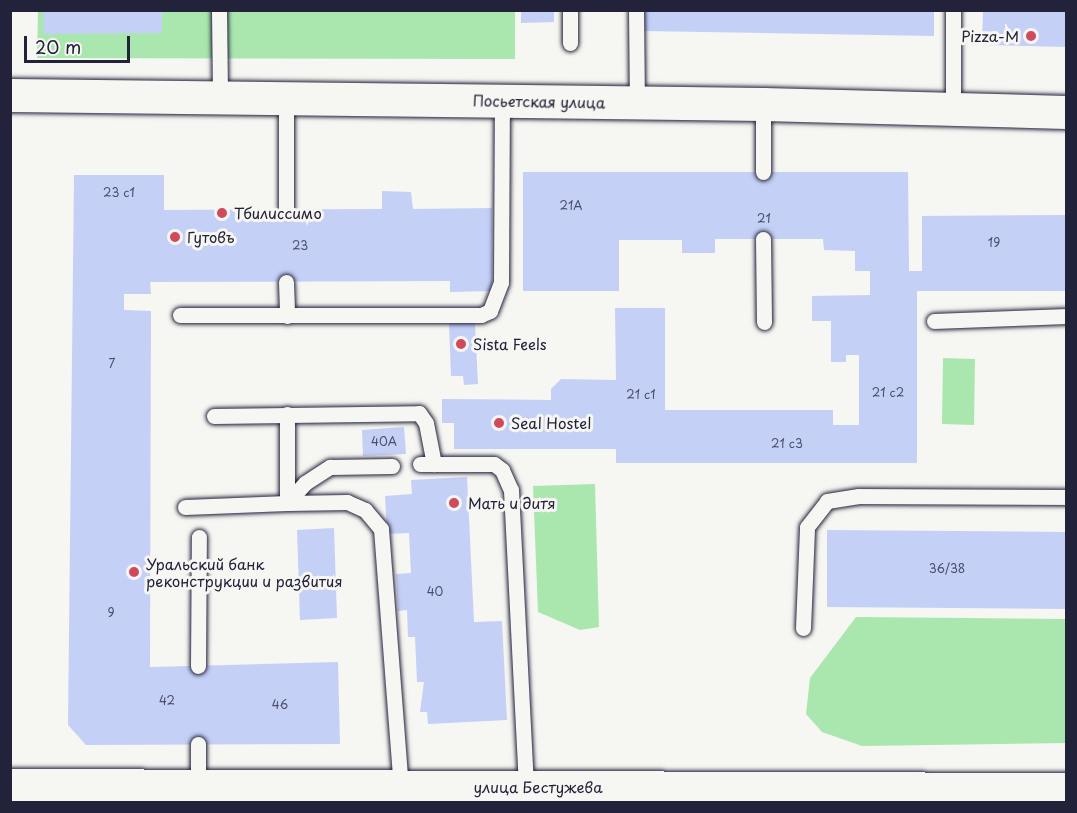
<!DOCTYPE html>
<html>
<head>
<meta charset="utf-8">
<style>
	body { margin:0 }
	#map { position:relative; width:1077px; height:813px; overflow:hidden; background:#f6f6f2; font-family:"Playpen Sans",sans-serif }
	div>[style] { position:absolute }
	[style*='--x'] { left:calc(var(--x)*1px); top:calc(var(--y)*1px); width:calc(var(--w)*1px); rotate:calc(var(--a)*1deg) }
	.green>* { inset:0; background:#aae7ae }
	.building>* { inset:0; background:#c5d0f7 }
	.roads { filter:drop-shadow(0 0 2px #22223b) drop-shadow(0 0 2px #22223b) }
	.lane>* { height:15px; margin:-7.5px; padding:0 7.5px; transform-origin:7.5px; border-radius:7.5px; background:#f6f6f2 }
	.primary>* { height:33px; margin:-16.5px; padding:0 16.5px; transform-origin:16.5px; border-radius:16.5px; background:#f6f6f2 }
	.dots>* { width:16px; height:16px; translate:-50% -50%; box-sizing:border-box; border:3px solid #f6f6f2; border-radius:50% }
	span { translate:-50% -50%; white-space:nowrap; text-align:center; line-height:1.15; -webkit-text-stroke:6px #f6f6f2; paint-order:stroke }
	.number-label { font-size:12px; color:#4b4e6a }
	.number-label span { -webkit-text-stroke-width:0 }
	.poi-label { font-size:15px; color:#22223b }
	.right { translate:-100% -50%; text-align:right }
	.left { translate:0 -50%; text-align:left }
	.street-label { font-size:15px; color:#22223b }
	.frame { position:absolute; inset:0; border:12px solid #22223b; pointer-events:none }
	.scale { position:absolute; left:24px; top:36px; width:106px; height:27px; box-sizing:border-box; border:3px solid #22223b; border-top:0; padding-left:8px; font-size:18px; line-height:21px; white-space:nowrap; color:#22223b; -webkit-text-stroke:4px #f6f6f2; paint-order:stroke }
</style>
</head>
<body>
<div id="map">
	<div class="green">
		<div style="clip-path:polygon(38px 11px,515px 11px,515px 59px,37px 58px)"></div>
		<div style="clip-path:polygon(943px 358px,975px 359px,974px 425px,942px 424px)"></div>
		<div style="clip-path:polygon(595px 484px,599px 627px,580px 630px,538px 612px,533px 486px)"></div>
		<div style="clip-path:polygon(856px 617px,1066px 619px,1066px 743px,862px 746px,822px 732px,806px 714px,810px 678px)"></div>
	</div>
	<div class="building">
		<div style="clip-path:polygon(43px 10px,162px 10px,162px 33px,44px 34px)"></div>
		<div style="clip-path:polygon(521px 10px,554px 10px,554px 22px,521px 23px)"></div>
		<div style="clip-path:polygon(643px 10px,934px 10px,934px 36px,643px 31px)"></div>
		<div style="clip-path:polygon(983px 10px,1066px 10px,1066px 47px,982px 45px)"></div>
		<div style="clip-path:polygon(523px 172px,908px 172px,909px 271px,922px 271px,922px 216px,1066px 215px,1066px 291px,917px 291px,917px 463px,616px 463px,616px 449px,454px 449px,454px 423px,442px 423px,442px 399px,551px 400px,551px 389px,561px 379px,616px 380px,615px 308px,665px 308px,665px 410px,833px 410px,833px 425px,859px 425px,859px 355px,846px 355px,846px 362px,831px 362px,831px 321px,812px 321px,812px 296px,870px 295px,870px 271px,855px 271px,855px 251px,824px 250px,823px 239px,715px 239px,715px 253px,682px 253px,682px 240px,619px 240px,619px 291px,523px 291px)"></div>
		<div style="clip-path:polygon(74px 175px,164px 175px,164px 210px,382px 209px,382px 191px,411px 192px,413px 209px,492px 208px,492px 291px,450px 292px,450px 281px,150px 282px,151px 294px,124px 294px,124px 310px,151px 311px,150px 667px,338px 662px,340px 744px,86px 745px,68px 725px)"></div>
		<div style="clip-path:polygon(475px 322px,478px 384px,464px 385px,463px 376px,451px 376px,449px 323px)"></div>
		<div style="clip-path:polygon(404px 427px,406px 454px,363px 456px,362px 430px)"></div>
		<div style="clip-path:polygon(467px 477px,474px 622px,502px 621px,507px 720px,428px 724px,427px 712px,420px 712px,424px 682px,417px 682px,415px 637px,408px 637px,407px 610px,398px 611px,396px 574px,411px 573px,409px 533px,387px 534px,385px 496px,412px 494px,411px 480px)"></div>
		<div style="clip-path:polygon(334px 528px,337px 618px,300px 620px,297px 530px)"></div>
		<div style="clip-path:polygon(827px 530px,1066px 532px,1066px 609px,827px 607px)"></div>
	</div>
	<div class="roads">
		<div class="lane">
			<div style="--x:219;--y:10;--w:88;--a:89.3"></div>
			<div style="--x:636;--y:10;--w:92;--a:89.4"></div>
			<div style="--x:570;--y:43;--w:33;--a:-90"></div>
			<div style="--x:763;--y:104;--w:68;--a:90"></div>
			<div style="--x:953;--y:108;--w:98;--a:-90"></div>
			<div style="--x:286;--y:209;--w:111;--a:-90"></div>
			<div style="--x:763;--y:239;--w:83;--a:89.3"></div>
			<div style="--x:286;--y:282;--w:34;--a:88"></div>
			<div style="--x:180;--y:315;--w:301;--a:0"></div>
			<div style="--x:481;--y:315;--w:10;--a:-24"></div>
			<div style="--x:490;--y:311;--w:31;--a:-69"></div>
			<div style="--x:501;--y:282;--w:181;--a:-89.7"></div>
			<div style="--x:934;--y:321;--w:132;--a:-2.2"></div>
			<div style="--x:287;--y:414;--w:89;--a:90"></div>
			<div style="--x:287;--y:503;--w:60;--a:-1"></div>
			<div style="--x:347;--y:502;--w:20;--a:24"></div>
			<div style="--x:365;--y:510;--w:25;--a:50"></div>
			<div style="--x:381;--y:529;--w:263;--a:85.6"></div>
			<div style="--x:214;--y:416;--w:205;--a:-0.8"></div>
			<div style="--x:419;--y:413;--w:12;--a:55"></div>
			<div style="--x:426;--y:423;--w:42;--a:79"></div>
			<div style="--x:420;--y:464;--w:74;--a:0"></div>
			<div style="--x:494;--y:464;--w:10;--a:37"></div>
			<div style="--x:502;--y:470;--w:22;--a:66"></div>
			<div style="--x:511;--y:490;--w:296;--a:87.1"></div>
			<div style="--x:185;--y:507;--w:102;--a:-2.2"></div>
			<div style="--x:287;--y:503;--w:27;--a:-48"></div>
			<div style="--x:305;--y:483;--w:30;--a:-33"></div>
			<div style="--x:330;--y:467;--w:62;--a:-0.9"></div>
			<div style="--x:803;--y:628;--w:101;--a:-87.7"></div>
			<div style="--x:807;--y:527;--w:33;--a:-52"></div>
			<div style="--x:827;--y:501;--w:32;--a:-9"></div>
			<div style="--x:859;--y:496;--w:207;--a:0.3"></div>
			<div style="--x:198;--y:666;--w:129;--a:-89.6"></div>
			<div style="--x:198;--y:785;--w:41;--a:-90"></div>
		</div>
		<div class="primary">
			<div style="--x:10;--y:95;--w:753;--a:0.68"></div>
			<div style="--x:763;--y:104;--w:303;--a:1.5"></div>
			<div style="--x:10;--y:785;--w:1056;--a:0.22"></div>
		</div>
	</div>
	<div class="dots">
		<div style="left:1031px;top:36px;background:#d1495b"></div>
		<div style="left:222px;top:213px;background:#d1495b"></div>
		<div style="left:175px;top:237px;background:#d1495b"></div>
		<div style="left:461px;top:344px;background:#d1495b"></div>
		<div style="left:499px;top:423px;background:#d1495b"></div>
		<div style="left:454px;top:503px;background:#d1495b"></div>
		<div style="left:134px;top:572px;background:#d1495b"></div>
	</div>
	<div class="number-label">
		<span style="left:119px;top:193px">23 с1</span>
		<span style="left:571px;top:206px">21А</span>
		<span style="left:764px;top:219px">21</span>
		<span style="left:994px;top:243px">19</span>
		<span style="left:300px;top:246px">23</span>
		<span style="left:112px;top:364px">7</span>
		<span style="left:888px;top:393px">21 с2</span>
		<span style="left:641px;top:395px">21 с1</span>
		<span style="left:384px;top:442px">40А</span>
		<span style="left:787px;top:444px">21 с3</span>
		<span style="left:947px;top:569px">36/38</span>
		<span style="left:435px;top:592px">40</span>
		<span style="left:111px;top:613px">9</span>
		<span style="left:167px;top:701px">42</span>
		<span style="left:280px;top:705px">46</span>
	</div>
	<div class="poi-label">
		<span class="right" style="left:1019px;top:36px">Pizza-M</span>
		<span class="left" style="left:234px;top:213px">Тбилиссимо</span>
		<span class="left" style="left:187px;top:237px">Гутовъ</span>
		<span class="left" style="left:473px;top:344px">Sista Feels</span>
		<span class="left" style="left:511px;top:423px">Seal Hostel</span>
		<span class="left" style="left:468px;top:503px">Мать и дитя</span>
		<span class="left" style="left:146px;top:572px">Уральский банк<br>реконструкции и развития</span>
	</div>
	<div class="street-label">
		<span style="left:539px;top:101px;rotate:1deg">Посьетская улица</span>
		<span style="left:538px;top:787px">улица Бестужева</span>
	</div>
	<div class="frame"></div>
	<div class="scale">20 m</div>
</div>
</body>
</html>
